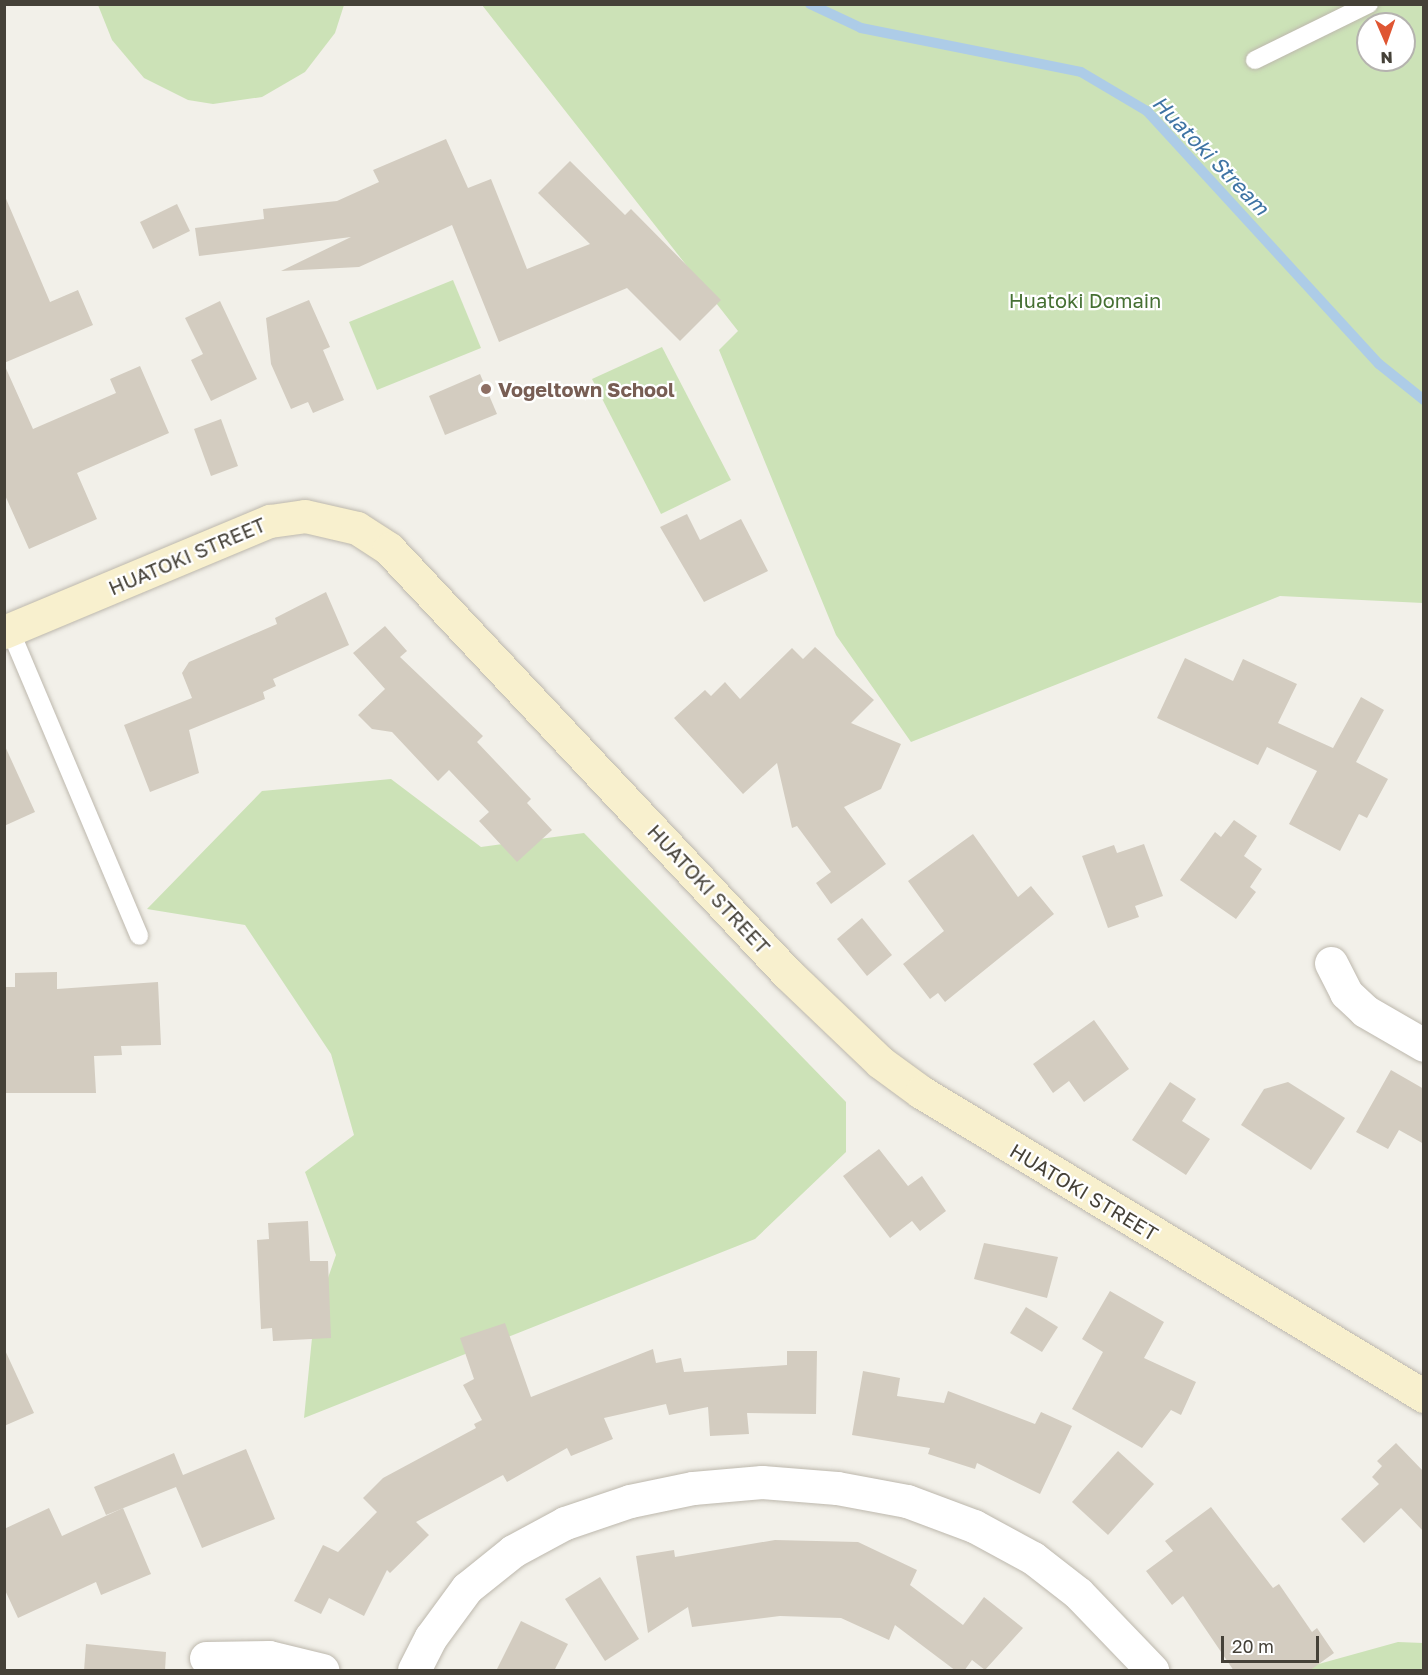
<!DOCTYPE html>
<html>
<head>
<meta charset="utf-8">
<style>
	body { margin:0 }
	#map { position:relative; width:1428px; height:1675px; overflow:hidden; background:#f2f0e9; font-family:"Golos Text",sans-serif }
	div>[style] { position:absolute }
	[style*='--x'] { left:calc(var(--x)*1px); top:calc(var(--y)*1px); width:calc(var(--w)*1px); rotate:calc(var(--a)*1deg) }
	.green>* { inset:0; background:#cce2b7 }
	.stream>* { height:10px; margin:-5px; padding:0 5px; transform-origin:5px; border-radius:5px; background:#adcce7 }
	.building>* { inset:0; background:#d3ccc0 }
	.roads { filter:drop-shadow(0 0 2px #bdb8ad) drop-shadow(0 0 2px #bdb8ad) }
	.lane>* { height:18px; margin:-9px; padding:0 9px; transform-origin:9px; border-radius:9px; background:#fff }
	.street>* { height:33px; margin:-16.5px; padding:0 16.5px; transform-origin:16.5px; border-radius:16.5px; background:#fff }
	.secondary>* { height:33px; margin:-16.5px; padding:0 16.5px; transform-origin:16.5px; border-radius:16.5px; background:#f8f0ce }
	.dots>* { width:16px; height:16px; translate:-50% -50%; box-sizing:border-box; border:3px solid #fff; border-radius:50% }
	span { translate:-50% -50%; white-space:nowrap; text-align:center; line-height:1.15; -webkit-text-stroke:4.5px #fff; paint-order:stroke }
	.park-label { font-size:20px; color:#467033 }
	.education-label { font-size:20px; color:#785e54; font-weight:700 }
	.left { translate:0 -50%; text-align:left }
	.street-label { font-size:20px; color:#454138 }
	.water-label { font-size:21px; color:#3f74a4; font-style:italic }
	.frame { position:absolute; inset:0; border:6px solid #454138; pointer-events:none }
	.north { position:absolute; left:1356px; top:12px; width:60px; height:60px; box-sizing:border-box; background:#fff; border:2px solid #b5b3af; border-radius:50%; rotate:178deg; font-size:16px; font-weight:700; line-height:24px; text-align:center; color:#454138 }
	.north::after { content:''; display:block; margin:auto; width:21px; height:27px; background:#df5633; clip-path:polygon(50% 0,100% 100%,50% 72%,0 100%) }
	.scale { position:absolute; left:1221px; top:1636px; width:98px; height:27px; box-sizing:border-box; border:3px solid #454138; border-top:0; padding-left:8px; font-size:18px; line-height:21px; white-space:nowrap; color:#454138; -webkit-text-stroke:4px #fff; paint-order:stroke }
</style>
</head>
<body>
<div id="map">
	<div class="green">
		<div style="clip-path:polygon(98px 5px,98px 4px,344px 5px,335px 33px,305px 72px,262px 97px,213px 104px,188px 100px,144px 78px,112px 40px)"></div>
		<div style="clip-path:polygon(evenodd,482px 5px,1423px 5px,1423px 603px,1280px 596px,911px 742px,836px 635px,719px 350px,738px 331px,482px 5px,1368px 24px,1404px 24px,1404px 60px,1368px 60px,1368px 24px)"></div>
		<div style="clip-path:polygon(453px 280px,481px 348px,377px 390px,349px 322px)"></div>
		<div style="clip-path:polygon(662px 347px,731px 480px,661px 514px,592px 379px)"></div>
		<div style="clip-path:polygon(391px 779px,481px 847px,584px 833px,846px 1102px,846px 1152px,755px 1239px,304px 1418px,314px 1318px,336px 1255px,305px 1172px,354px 1135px,331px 1054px,245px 925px,147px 909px,262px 791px)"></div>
		<div style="clip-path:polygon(1398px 1642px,1423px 1643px,1423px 1670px,1297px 1670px)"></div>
	</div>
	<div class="stream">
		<div style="--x:810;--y:4;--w:56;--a:25.2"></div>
		<div style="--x:861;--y:28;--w:224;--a:11.3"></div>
		<div style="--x:1081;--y:72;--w:77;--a:30.6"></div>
		<div style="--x:1147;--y:111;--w:343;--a:47.5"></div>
		<div style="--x:1379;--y:364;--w:58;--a:38.7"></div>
	</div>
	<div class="building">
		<div style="clip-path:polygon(446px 139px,468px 188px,491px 179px,527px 269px,590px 244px,538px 193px,570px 161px,625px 215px,631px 209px,721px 300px,680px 341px,627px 288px,499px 342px,452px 225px,359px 267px,281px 271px,351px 237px,199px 256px,195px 228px,264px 219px,263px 209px,337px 201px,379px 182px,373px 170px)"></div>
		<div style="clip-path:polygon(4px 194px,50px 302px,78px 290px,93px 325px,4px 363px)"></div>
		<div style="clip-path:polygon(177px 204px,190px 231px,153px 249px,140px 222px)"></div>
		<div style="clip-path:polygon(309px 300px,330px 347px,323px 350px,344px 400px,313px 413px,308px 402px,291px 409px,271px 364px,266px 318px)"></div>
		<div style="clip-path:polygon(220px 301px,257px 379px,211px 401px,191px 360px,203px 354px,185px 318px)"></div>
		<div style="clip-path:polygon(4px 364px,33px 429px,116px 393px,110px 379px,140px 366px,169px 433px,77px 473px,97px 519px,29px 549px,4px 493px)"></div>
		<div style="clip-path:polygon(480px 374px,497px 414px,445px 435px,429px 396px)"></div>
		<div style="clip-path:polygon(221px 419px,238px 466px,211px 476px,194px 429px)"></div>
		<div style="clip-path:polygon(687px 514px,700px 540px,741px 519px,768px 571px,704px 602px,660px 527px)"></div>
		<div style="clip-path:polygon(326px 592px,349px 645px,273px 679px,276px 686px,263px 692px,265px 699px,189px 730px,199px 773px,150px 792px,124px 725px,192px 698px,182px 673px,189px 662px,277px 624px,275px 618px)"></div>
		<div style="clip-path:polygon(385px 626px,407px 651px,400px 657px,483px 736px,477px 742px,531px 799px,527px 803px,552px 830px,517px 862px,479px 821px,489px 812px,449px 770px,438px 781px,392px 732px,372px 729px,358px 715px,385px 689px,353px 653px)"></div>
		<div style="clip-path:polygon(815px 647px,874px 700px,851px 723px,901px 744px,881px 789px,844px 807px,886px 864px,831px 904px,816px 883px,831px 872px,797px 826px,792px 828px,777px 763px,743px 794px,674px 718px,705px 690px,711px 696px,725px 682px,740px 699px,792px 648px,803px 659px)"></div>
		<div style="clip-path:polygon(1185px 658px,1233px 681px,1243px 659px,1297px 684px,1278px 723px,1333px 748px,1361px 697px,1384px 710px,1356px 762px,1388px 779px,1367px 818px,1359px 814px,1340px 851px,1289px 824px,1317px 771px,1267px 747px,1258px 765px,1157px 718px)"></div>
		<div style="clip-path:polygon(4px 744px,35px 812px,4px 826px)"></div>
		<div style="clip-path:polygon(1234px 820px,1257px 836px,1244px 856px,1262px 869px,1250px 887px,1256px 892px,1236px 919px,1180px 880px,1215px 832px,1221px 837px)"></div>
		<div style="clip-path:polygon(973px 834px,1018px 897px,1031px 886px,1054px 914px,945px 1002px,938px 993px,930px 999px,903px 964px,944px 931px,908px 881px)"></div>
		<div style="clip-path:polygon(1144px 844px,1163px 896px,1135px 906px,1139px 917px,1108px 928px,1082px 856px,1114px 845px,1117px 853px)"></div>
		<div style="clip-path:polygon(862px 918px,892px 955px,867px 976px,837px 939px)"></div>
		<div style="clip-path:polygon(57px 972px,57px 989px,158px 982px,161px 1045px,121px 1046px,122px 1055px,94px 1056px,96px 1093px,4px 1093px,4px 987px,15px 987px,15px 973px)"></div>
		<div style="clip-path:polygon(1094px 1020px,1129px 1069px,1084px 1102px,1069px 1081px,1053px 1093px,1033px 1064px)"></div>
		<div style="clip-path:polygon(1391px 1070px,1424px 1089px,1424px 1144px,1399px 1130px,1388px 1149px,1356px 1132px)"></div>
		<div style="clip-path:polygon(1170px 1082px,1196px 1099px,1182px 1121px,1210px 1139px,1186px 1175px,1132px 1140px)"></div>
		<div style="clip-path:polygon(1288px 1082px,1345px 1118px,1311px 1170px,1241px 1125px,1264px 1089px)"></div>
		<div style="clip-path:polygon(879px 1149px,908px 1186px,922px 1176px,946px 1211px,920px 1231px,912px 1221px,890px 1238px,843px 1176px)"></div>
		<div style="clip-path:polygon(308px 1221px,310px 1261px,328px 1261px,331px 1338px,273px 1341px,272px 1328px,261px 1329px,257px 1240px,269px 1239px,268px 1223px)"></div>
		<div style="clip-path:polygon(984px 1243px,1058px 1257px,1047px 1298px,974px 1279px)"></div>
		<div style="clip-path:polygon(1110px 1291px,1164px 1322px,1144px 1358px,1196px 1382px,1181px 1415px,1171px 1410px,1142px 1448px,1072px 1409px,1103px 1352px,1082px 1339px)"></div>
		<div style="clip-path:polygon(1026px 1307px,1058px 1327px,1042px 1352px,1010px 1333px)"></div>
		<div style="clip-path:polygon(505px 1323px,531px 1397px,653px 1349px,656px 1363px,681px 1358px,684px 1372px,787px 1365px,787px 1351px,817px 1351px,816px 1414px,747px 1413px,749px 1434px,710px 1436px,708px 1407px,669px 1415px,666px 1404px,604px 1418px,613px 1439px,571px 1456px,567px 1448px,507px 1482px,503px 1475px,416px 1522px,429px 1535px,390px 1573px,387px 1570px,364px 1616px,329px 1598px,321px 1614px,294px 1601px,323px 1545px,338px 1552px,377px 1512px,363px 1498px,383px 1478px,476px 1428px,474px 1424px,482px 1420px,463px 1385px,474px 1379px,460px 1338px)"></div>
		<div style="clip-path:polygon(4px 1348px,34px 1413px,4px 1426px)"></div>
		<div style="clip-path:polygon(863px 1371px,900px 1378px,897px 1396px,944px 1403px,948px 1391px,1035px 1424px,1041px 1412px,1072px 1426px,1040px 1494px,977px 1463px,975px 1469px,928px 1454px,930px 1448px,852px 1435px)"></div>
		<div style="clip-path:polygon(1396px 1443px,1424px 1472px,1424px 1532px,1401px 1508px,1364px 1543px,1341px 1519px,1379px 1484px,1372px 1477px,1382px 1466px,1377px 1461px)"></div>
		<div style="clip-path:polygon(246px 1449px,275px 1519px,202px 1548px,176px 1487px,106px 1515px,94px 1487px,174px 1453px,183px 1475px)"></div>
		<div style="clip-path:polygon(1118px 1451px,1154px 1484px,1108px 1535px,1072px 1502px)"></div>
		<div style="clip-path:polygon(1211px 1507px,1273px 1588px,1279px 1584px,1312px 1632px,1317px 1628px,1334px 1653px,1309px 1671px,1234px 1671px,1183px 1596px,1172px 1605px,1146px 1571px,1173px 1551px,1165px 1541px)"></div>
		<div style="clip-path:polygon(49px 1508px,62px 1536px,123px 1508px,151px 1574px,101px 1595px,96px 1582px,18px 1618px,4px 1588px,4px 1529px)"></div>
		<div style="clip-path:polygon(775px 1540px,858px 1542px,917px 1570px,910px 1585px,963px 1625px,984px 1597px,1023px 1628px,985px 1670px,972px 1660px,964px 1671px,956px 1671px,895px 1625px,889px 1640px,841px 1618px,780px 1616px,692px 1627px,688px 1607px,648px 1633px,636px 1556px,674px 1550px,675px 1557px)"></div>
		<div style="clip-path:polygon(600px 1577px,639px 1639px,605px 1661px,565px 1599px)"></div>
		<div style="clip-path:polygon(521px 1621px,568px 1644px,554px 1671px,496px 1671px)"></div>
		<div style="clip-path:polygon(86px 1644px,166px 1652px,165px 1671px,84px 1671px)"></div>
	</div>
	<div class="roads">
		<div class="lane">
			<div style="--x:1255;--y:60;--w:127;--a:-26.2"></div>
			<div style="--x:10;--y:630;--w:332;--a:67.1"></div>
		</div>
		<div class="street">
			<div style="--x:1331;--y:963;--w:34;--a:63"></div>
			<div style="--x:1346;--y:993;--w:26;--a:43"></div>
			<div style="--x:1365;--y:1011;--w:68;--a:30"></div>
			<div style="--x:206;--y:1658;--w:63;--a:-0.9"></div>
			<div style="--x:269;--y:1657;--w:55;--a:13.8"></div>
			<div style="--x:414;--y:1670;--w:37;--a:-63"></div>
			<div style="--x:431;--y:1637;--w:61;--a:-53.7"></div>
			<div style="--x:467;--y:1588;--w:59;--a:-38.8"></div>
			<div style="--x:513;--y:1551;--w:59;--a:-28.3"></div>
			<div style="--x:565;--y:1523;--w:69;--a:-18.7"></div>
			<div style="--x:630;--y:1501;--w:64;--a:-11.7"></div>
			<div style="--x:693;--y:1488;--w:69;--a:-5"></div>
			<div style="--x:762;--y:1482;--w:75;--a:4.6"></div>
			<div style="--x:837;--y:1488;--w:71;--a:10.5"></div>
			<div style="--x:907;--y:1501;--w:72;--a:20.5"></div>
			<div style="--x:974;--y:1526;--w:67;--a:28.5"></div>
			<div style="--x:1033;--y:1558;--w:57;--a:37.9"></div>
			<div style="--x:1078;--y:1593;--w:107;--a:46.1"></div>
		</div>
		<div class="secondary">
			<div style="--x:4;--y:632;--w:288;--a:-22.7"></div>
			<div style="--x:270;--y:521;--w:35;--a:-8"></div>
			<div style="--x:305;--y:516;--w:53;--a:13"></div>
			<div style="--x:357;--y:528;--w:38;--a:33"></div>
			<div style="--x:389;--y:549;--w:582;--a:46.81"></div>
			<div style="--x:787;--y:973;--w:129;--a:43.7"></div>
			<div style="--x:880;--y:1062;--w:51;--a:36.2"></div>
			<div style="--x:921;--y:1092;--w:588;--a:31.15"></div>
		</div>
	</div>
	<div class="dots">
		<div style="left:486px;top:389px;background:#8d6e63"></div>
	</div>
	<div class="park-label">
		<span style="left:1085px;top:300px">Huatoki Domain</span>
	</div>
	<div class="education-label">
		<span class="left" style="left:498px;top:389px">Vogeltown School</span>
	</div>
	<div class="street-label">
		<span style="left:187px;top:556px;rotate:-23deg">HUATOKI STREET</span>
		<span style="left:709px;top:889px;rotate:47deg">HUATOKI STREET</span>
		<span style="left:1084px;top:1192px;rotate:31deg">HUATOKI STREET</span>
	</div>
	<div class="water-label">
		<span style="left:1211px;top:155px;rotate:46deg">Huatoki Stream</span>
	</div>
	<div class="frame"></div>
	<div class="north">N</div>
	<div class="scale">20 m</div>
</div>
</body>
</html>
